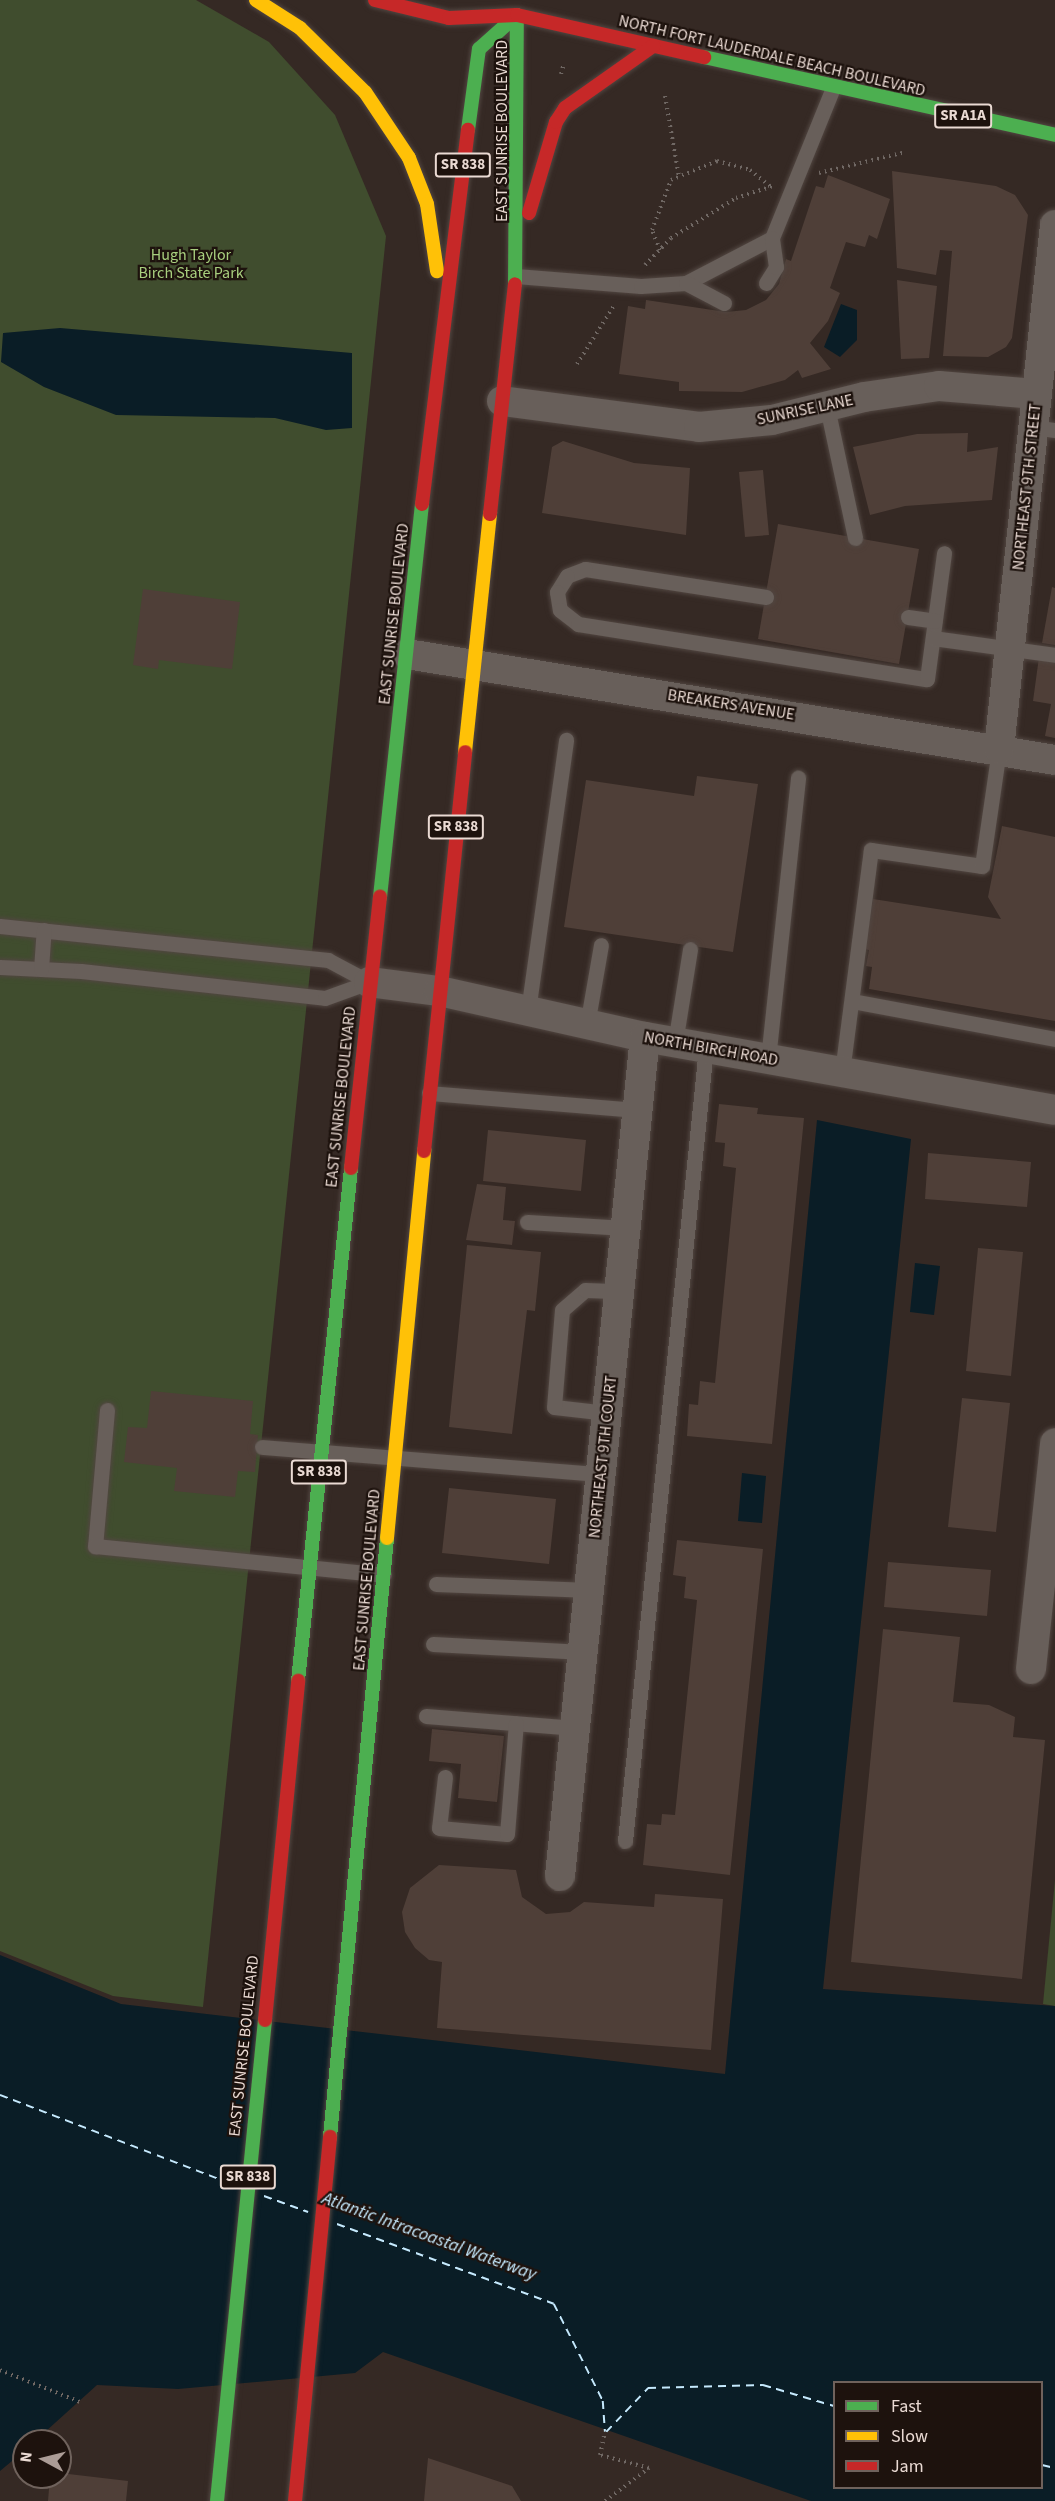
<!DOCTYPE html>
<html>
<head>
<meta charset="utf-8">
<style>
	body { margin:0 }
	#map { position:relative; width:1055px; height:2501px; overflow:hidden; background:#352924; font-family:"Source Sans 3",sans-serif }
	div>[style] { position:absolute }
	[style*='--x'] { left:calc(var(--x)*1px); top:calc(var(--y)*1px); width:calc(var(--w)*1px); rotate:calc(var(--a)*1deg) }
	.green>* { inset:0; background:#404d2e }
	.water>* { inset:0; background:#0a1d26 }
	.ferry>* { height:1.5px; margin-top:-0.75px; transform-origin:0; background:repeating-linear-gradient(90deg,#c5e9fd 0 8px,transparent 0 14px) }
	.building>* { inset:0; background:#4f3f38 }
	.path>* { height:4px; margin-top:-2px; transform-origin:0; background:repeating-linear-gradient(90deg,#706864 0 1.5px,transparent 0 6px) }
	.roads { filter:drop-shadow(0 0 2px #514641) drop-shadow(0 0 2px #514641) }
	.lane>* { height:15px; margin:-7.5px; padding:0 7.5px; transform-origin:7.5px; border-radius:7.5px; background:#685f5a }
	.street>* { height:30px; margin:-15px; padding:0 15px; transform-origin:15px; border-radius:15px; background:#685f5a }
	.fast>* { height:14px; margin:-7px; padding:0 7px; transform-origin:7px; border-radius:7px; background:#4caf50 }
	.slow>* { height:14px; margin:-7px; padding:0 7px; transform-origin:7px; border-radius:7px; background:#ffc107 }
	.jam>* { height:14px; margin:-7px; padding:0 7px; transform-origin:7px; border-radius:7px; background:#c62828 }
	span { translate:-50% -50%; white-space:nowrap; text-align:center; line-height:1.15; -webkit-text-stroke:4.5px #1d120d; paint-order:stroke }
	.shield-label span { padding:2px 4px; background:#1d120d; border:2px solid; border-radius:4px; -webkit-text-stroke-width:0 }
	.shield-label { font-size:15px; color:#eadad3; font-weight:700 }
	.street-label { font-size:16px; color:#eadad3 }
	.park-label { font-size:16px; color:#a8cf7e }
	.water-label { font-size:18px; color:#c5e9fd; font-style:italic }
	.legend { position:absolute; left:833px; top:2381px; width:210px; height:108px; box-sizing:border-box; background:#1d120d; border:2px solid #6f625c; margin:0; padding:8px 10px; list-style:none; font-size:18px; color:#eadad3 }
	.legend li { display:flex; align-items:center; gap:12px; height:30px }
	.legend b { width:30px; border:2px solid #6f625c }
	.north { position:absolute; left:12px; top:2429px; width:60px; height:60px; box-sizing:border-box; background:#1d120d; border:2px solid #6f625c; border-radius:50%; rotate:277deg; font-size:16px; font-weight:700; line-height:24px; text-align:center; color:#eadad3 }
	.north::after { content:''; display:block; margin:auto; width:21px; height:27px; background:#ab9c96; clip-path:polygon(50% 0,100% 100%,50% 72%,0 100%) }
</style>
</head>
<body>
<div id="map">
	<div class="green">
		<div style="clip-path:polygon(0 0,196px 0,269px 42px,335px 115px,386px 236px,203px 2007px,113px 1996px,0 1951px)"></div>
		<div style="clip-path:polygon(1055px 1880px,1055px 2006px,1043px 2004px)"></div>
	</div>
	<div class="water">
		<div style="clip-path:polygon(841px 304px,857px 310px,857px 340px,840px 357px,824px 347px)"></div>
		<div style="clip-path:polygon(60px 328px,352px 353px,352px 428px,326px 430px,275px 418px,116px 415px,44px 387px,1px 362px,3px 333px)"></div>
		<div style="clip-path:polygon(evenodd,817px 1120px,911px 1139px,823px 1989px,1055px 2006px,1055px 2501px,811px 2501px,383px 2352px,355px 2373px,178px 2389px,97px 2385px,35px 2441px,24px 2441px,24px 2451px,0 2471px,0 1955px,121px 2004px,725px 2074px,817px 1120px,834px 2382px,1042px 2382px,1042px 2488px,834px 2488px,834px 2382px)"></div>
		<div style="clip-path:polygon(915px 1263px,940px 1266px,934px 1315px,910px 1312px)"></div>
		<div style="clip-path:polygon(742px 1473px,766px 1476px,762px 1523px,738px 1521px)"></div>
	</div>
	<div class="ferry">
		<div style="--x:0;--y:2095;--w:248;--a:21"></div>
		<div style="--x:264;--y:2196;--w:47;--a:20"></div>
		<div style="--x:337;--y:2224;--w:231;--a:20.2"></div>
		<div style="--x:554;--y:2304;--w:109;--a:63.2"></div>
		<div style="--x:603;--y:2401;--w:31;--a:86"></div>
		<div style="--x:606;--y:2432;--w:61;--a:-46.3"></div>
		<div style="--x:648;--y:2388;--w:115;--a:-1.5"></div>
		<div style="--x:763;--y:2385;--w:74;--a:16.5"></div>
		<div style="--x:1042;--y:2465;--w:13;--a:13"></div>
	</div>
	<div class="building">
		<div style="clip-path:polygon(892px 171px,996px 186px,1015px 195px,1028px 215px,1012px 338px,1006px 347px,988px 357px,943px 356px,952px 251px,940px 250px,936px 275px,897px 268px)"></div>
		<div style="clip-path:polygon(828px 175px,890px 199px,877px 239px,869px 235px,865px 247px,846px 242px,830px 288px,840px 293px,828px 321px,810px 343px,831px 369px,802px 378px,798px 370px,785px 380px,742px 392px,679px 391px,679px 382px,619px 374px,628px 306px,645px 309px,646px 300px,726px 312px,746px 310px,766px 300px,779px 284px,786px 259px,791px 261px,816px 186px,824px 188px)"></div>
		<div style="clip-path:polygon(897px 280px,937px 286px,929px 358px,901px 359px)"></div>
		<div style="clip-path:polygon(968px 433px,967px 452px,998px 447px,992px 500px,905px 506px,870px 515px,853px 447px,917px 434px)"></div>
		<div style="clip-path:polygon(563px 441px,634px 463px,690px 468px,686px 535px,542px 513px,552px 447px)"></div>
		<div style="clip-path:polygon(763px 470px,769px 535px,745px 537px,739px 472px)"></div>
		<div style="clip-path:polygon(778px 524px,919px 549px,899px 664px,758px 639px)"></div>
		<div style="clip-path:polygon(1052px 587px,1055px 588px,1055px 645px,1042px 643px)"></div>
		<div style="clip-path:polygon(143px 589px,240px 602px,232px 669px,159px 660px,158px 669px,133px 665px)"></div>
		<div style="clip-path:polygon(1039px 657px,1055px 660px,1055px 738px,1045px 736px,1051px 704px,1033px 701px)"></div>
		<div style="clip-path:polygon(697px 776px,758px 784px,733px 952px,564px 927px,586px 780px,694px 796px)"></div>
		<div style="clip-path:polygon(1002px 826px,1055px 837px,1055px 1021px,869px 989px,872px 967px,866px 966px,869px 950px,865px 949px,873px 899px,1001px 919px,988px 897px)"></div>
		<div style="clip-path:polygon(719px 1104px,758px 1108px,757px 1114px,804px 1118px,772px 1444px,687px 1436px,689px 1404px,698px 1405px,700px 1381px,715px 1383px,736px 1168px,723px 1166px,725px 1143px,715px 1142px)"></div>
		<div style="clip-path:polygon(488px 1130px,586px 1140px,581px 1191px,483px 1181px)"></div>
		<div style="clip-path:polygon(928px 1153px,1031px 1162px,1027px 1207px,925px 1199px)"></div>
		<div style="clip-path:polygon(477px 1184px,506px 1187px,503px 1220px,515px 1221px,512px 1245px,466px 1240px)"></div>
		<div style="clip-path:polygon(467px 1245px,541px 1252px,535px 1311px,527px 1310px,512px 1434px,449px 1427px)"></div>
		<div style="clip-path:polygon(978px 1248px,1023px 1252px,1011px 1376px,966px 1371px)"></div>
		<div style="clip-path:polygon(151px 1391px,253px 1401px,250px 1434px,258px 1435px,255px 1472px,238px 1471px,235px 1497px,174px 1491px,177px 1468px,124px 1462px,128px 1427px,147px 1428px)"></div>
		<div style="clip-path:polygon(962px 1398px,1010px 1403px,996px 1532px,948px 1527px)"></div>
		<div style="clip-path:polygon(449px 1488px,556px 1499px,549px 1564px,442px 1553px)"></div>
		<div style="clip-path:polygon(677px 1540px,763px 1549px,730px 1875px,643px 1865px,647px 1824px,661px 1825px,662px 1814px,675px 1815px,697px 1600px,684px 1598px,686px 1577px,673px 1575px)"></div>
		<div style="clip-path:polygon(888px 1562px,991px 1570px,987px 1616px,884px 1607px)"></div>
		<div style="clip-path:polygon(883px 1629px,960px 1637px,953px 1702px,989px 1705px,1015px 1717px,1013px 1737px,1045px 1740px,1022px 1979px,851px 1962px)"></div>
		<div style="clip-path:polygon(432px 1729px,504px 1736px,497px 1802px,458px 1798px,461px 1764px,429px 1761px)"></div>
		<div style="clip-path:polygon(439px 1865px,516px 1870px,522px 1897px,546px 1914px,570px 1912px,584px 1902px,654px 1907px,655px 1894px,723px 1899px,711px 2050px,437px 2028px,442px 1962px,429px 1960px,415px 1948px,405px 1932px,402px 1912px,410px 1888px)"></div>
		<div style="clip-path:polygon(428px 2458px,512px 2486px,521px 2501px,424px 2501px)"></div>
		<div style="clip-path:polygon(60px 2473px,128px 2481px,126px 2501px,48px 2501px,50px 2477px)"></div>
	</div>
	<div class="path">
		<div style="--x:561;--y:74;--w:11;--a:-75"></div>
		<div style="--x:665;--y:96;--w:82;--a:80.2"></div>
		<div style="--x:819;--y:173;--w:89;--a:-13.6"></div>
		<div style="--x:660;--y:250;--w:22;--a:-112"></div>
		<div style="--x:652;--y:230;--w:53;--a:-69.2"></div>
		<div style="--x:671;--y:180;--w:50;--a:-22.4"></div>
		<div style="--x:717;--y:161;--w:34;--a:15"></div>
		<div style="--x:750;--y:170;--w:26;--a:39"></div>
		<div style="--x:645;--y:265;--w:37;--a:-46"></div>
		<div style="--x:671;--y:238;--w:76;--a:-31.6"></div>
		<div style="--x:736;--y:198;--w:38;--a:-18"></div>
		<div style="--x:577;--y:364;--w:71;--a:-57.7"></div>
		<div style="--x:0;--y:2370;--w:86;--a:21.8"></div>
		<div style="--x:605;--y:2501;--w:55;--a:-36.9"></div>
		<div style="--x:649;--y:2468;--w:51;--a:-165.1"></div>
		<div style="--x:600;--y:2455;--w:24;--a:-78"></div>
	</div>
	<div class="roads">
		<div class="lane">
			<div style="--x:516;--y:276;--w:125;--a:4.6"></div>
			<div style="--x:641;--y:286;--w:45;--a:-3.8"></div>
			<div style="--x:686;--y:283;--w:97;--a:-27.6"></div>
			<div style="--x:772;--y:238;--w:162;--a:-67.9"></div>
			<div style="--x:686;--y:283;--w:43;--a:27.8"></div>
			<div style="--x:766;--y:283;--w:19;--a:-58"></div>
			<div style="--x:776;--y:267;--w:29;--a:-98"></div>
			<div style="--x:827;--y:407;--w:134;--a:77.9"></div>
			<div style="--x:1033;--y:427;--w:22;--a:8"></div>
			<div style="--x:766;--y:597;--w:183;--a:-171.2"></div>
			<div style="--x:585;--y:569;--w:19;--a:159"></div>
			<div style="--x:567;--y:576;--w:19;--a:122"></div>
			<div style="--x:557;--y:592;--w:18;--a:81"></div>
			<div style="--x:560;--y:610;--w:23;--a:38"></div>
			<div style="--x:578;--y:624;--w:353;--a:9"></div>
			<div style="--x:927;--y:679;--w:127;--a:-82.3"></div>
			<div style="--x:908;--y:617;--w:27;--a:8"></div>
			<div style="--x:933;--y:638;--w:123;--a:7.9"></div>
			<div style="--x:0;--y:926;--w:330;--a:5.9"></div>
			<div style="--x:328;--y:960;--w:47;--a:28.2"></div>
			<div style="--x:0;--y:967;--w:81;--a:2.8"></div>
			<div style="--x:81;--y:971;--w:245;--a:6.3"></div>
			<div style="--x:325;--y:998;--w:47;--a:-20"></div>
			<div style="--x:41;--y:969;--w:39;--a:-86"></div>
			<div style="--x:852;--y:1001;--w:207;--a:10.6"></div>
			<div style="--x:528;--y:1011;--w:274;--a:-82"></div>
			<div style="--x:587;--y:1025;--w:81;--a:-80.1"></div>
			<div style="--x:675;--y:1043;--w:95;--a:-80.9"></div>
			<div style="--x:768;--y:1059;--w:283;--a:-83.9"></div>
			<div style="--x:842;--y:1072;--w:224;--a:-82.6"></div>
			<div style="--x:871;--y:850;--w:112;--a:8.2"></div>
			<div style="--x:982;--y:866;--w:118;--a:-81.7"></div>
			<div style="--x:429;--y:1093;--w:210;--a:4.7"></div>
			<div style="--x:527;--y:1222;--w:99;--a:3.5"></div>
			<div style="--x:107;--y:1410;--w:137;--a:95"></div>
			<div style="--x:95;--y:1546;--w:290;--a:5.7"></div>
			<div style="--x:607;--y:1413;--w:53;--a:-173.5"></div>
			<div style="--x:554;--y:1407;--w:97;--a:-85.3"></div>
			<div style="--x:562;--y:1310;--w:30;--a:-41"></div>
			<div style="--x:585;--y:1290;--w:35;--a:2"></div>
			<div style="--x:262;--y:1447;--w:340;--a:4.6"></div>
			<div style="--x:436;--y:1584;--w:154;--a:2.2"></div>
			<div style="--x:433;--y:1644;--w:151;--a:3"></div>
			<div style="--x:426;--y:1716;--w:150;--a:4.6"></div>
			<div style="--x:445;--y:1777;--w:51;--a:96.7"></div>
			<div style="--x:439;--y:1828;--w:68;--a:5"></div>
			<div style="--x:507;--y:1834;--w:111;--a:-85.4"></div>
			<div style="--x:625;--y:1841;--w:797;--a:-84.17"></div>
		</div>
		<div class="street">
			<div style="--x:502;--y:401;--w:199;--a:7.5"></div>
			<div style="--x:699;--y:427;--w:73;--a:-5.5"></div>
			<div style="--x:772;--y:420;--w:95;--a:-14"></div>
			<div style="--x:864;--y:397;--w:76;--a:-8.3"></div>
			<div style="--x:939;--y:386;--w:97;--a:4.7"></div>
			<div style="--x:407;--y:654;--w:657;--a:9.29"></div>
			<div style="--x:999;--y:749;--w:527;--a:-83.9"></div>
			<div style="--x:369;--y:982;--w:71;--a:7.3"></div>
			<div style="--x:439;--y:991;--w:211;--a:12.6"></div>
			<div style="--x:645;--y:1037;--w:416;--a:10.1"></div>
			<div style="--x:1031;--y:1669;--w:227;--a:-83.9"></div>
			<div style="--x:560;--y:1876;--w:843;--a:-84.22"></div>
		</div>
		<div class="fast">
			<div style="--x:704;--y:57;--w:360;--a:12.5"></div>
			<div style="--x:468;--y:130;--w:82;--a:-82.3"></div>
			<div style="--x:479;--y:49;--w:51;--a:-41.8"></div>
			<div style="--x:515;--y:284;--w:269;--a:-89.6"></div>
			<div style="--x:380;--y:897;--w:395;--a:-83.9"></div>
			<div style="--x:298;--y:1681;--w:516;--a:-84.1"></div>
			<div style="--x:330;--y:2137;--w:602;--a:-84.56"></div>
			<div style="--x:217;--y:2501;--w:483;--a:-84.3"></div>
		</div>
		<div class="slow">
			<div style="--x:256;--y:0;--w:52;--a:32.5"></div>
			<div style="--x:300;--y:28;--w:91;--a:44.6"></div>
			<div style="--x:365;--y:92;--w:79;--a:56.3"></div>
			<div style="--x:409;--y:158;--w:49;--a:68.6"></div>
			<div style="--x:427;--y:204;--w:68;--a:81.5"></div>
			<div style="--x:465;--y:752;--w:239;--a:-84"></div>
			<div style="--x:387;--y:1538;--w:389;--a:-84.5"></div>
		</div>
		<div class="jam">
			<div style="--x:375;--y:0;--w:76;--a:13.7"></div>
			<div style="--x:449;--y:18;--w:68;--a:-2.5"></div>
			<div style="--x:517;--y:15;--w:192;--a:12.7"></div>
			<div style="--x:529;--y:213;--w:95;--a:-73.5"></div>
			<div style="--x:556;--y:122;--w:17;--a:-57"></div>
			<div style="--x:565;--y:108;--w:108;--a:-35.2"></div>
			<div style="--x:422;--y:504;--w:377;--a:-83"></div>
			<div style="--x:490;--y:514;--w:231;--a:-83.8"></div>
			<div style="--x:424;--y:1151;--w:401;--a:-84.1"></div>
			<div style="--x:351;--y:1168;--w:273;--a:-83.9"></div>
			<div style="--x:265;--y:2020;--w:341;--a:-84.4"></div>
			<div style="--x:295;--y:2501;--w:366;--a:-84.5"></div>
		</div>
	</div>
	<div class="shield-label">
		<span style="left:963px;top:116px">SR A1A</span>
		<span style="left:463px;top:165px">SR 838</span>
		<span style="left:456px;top:827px">SR 838</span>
		<span style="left:319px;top:1472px">SR 838</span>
		<span style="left:248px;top:2177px">SR 838</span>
	</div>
	<div class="street-label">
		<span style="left:772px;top:56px;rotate:13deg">NORTH FORT LAUDERDALE BEACH BOULEVARD</span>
		<span style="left:502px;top:131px;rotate:-90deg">EAST SUNRISE BOULEVARD</span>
		<span style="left:805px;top:410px;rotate:-12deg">SUNRISE LANE</span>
		<span style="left:1027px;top:487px;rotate:-84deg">NORTHEAST 9TH STREET</span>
		<span style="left:394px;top:614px;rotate:-84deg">EAST SUNRISE BOULEVARD</span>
		<span style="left:731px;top:705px;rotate:9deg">BREAKERS AVENUE</span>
		<span style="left:711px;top:1049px;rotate:10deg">NORTH BIRCH ROAD</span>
		<span style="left:341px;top:1097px;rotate:-84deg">EAST SUNRISE BOULEVARD</span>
		<span style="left:603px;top:1457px;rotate:-84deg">NORTHEAST 9TH COURT</span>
		<span style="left:367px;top:1580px;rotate:-85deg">EAST SUNRISE BOULEVARD</span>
		<span style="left:244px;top:2046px;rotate:-84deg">EAST SUNRISE BOULEVARD</span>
	</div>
	<div class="park-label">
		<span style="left:191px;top:264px">Hugh Taylor<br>Birch State Park</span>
	</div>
	<div class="water-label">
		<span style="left:429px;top:2237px;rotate:20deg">Atlantic Intracoastal Waterway</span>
	</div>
	<ul class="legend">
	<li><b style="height:8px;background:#4caf50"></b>Fast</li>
	<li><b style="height:8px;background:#ffc107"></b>Slow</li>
	<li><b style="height:8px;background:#c62828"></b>Jam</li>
	</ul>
	<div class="north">N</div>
</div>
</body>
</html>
